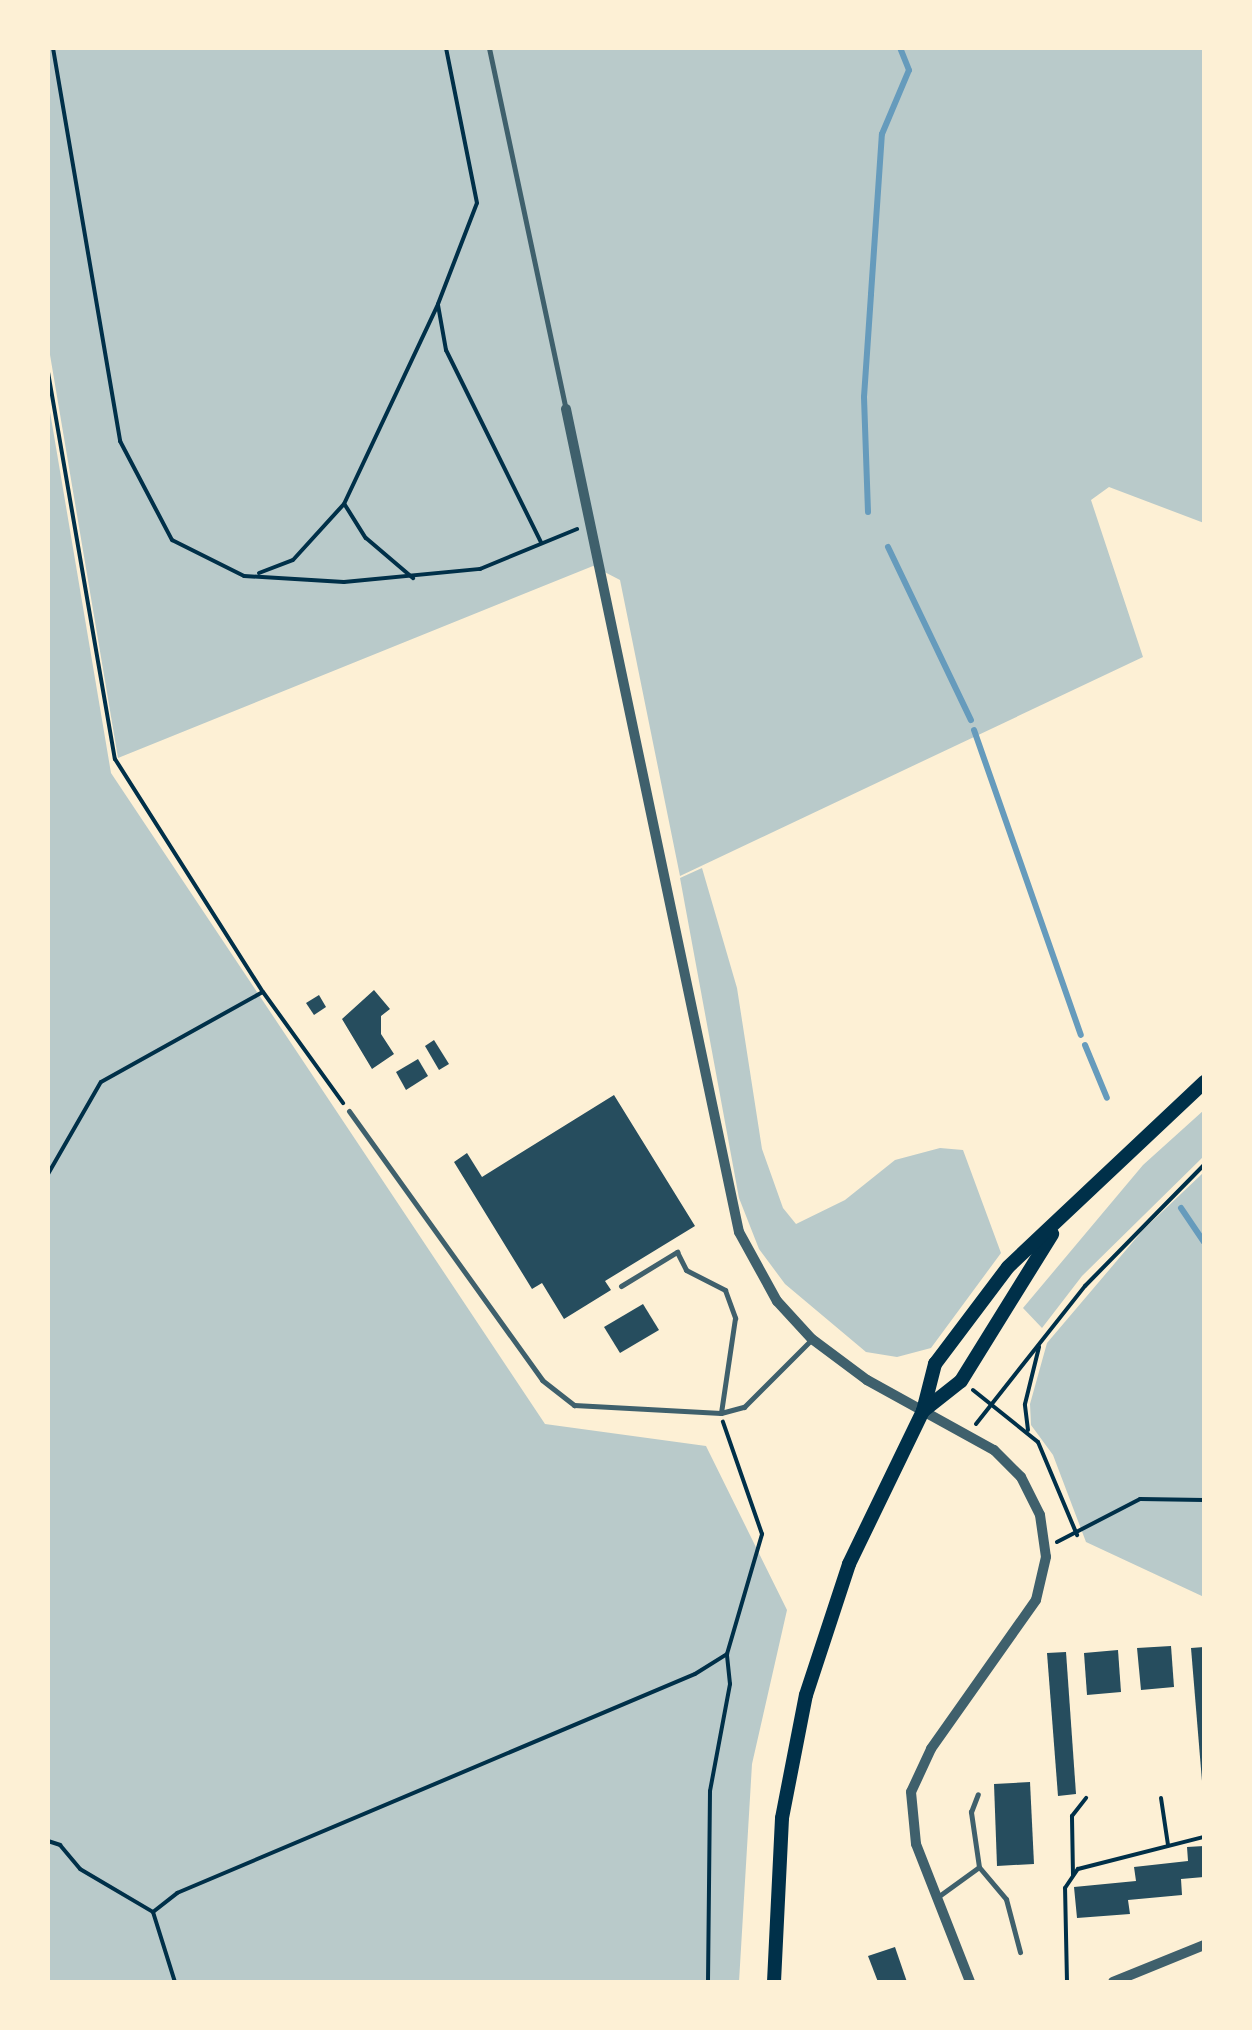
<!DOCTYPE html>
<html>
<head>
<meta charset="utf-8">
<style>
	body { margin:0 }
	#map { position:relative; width:1252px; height:2030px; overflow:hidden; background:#fdf0d5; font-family:Signika,sans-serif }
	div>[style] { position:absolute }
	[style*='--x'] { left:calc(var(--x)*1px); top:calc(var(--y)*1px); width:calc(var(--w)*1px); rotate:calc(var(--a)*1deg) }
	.green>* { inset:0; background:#b9caca }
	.stream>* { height:6px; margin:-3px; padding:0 3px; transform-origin:3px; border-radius:3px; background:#669bbc }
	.building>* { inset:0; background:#264d5e }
	.path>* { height:4px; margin:-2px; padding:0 2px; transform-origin:2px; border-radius:2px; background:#003049 }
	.service>* { height:5px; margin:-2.5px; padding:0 2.5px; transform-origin:2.5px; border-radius:2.5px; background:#3f606c }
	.minor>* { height:10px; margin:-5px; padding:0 5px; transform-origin:5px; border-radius:5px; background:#3f606c }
	.secondary>* { height:14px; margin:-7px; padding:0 7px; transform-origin:7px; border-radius:7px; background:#003049 }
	span { translate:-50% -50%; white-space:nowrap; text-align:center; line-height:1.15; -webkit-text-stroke:8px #fdf0d5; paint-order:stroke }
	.frame { position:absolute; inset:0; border:50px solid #fdf0d5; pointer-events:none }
</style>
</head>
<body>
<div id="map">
	<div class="green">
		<div style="clip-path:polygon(48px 48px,1204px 48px,1204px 523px,1109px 487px,1091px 500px,1143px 657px,680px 876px,620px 580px,593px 566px,118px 758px,48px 343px)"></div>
		<div style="clip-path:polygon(48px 400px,111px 773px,545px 1424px,706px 1446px,787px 1610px,752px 1764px,739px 1982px,48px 1982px)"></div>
		<div style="clip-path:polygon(702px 868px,737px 988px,762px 1149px,783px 1208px,796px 1224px,845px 1200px,895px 1160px,940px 1148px,963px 1150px,1001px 1253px,931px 1348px,897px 1357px,866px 1352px,785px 1284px,759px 1249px,739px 1198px,680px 878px)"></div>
		<div style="clip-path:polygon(1204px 1110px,1204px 1156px,1082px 1276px,1042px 1328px,1023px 1308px,1143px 1165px)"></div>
		<div style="clip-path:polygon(1204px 1172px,1204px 1597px,1086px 1542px,1053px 1455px,1031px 1425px,1030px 1404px,1047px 1343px,1143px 1230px)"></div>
	</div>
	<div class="stream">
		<div style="--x:868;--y:512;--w:115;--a:-92"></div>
		<div style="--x:864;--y:397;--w:103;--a:-86.1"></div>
		<div style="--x:871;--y:294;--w:160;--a:-86.1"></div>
		<div style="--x:882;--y:134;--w:69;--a:-67.1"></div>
		<div style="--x:909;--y:70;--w:24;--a:-112"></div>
		<div style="--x:888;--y:547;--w:192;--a:64.4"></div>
		<div style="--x:974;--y:730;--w:323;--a:70.7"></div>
		<div style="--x:1085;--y:1045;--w:57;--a:67.5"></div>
		<div style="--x:1181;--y:1208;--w:41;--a:55.9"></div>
	</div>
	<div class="building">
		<div style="clip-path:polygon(374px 990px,390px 1009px,381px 1016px,381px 1034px,394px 1054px,372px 1069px,342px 1019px)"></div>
		<div style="clip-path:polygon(319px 995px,326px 1007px,314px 1015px,306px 1003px)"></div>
		<div style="clip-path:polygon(434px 1040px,449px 1064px,439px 1070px,425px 1046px)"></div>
		<div style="clip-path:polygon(418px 1059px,428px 1076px,406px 1090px,396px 1072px)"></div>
		<div style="clip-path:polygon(614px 1095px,695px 1226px,605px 1281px,611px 1290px,564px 1319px,542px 1283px,532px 1289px,454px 1162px,467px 1153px,482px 1177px)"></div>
		<div style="clip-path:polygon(643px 1304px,659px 1330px,620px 1353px,604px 1327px)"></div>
		<div style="clip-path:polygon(1171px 1646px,1174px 1687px,1141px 1690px,1137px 1648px)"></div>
		<div style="clip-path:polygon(1204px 1647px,1204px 1781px,1202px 1781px,1191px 1648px)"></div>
		<div style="clip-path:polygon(1118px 1650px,1121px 1692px,1087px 1695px,1084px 1653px)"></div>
		<div style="clip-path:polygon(1066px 1652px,1076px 1794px,1058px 1796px,1047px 1653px)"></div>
		<div style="clip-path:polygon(1030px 1782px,1034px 1864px,997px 1866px,994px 1784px)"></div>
		<div style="clip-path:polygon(1204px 1846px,1204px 1877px,1181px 1879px,1182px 1895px,1128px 1900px,1130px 1914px,1077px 1918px,1074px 1887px,1136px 1881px,1134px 1867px,1188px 1861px,1187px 1847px)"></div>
		<div style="clip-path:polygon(895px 1947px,907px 1982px,878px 1982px,868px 1956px)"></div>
	</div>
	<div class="path">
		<div style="--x:53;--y:48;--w:399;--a:80.3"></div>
		<div style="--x:120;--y:441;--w:112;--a:62.3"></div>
		<div style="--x:172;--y:540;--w:80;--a:26.6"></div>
		<div style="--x:244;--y:576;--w:100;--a:3.4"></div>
		<div style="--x:344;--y:582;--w:137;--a:-5.5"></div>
		<div style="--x:480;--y:569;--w:105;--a:-22.4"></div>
		<div style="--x:438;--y:305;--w:46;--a:79.9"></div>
		<div style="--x:446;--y:350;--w:214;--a:63.7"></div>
		<div style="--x:48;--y:372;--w:393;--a:80.2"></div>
		<div style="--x:115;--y:759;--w:276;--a:57.6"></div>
		<div style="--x:263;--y:992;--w:137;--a:54.2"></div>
		<div style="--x:345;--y:505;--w:39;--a:58"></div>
		<div style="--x:366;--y:538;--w:62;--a:40.4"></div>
		<div style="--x:259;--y:573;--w:36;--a:-21"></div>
		<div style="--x:293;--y:560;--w:76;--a:-47.7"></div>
		<div style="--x:344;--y:504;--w:221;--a:-64.8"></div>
		<div style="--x:438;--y:304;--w:108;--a:-68.9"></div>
		<div style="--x:477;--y:203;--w:158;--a:-101.3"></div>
		<div style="--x:48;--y:1174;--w:106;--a:-60.1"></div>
		<div style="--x:101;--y:1082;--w:185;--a:-29.1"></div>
		<div style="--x:973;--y:1390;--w:83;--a:38.7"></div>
		<div style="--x:1038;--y:1442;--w:101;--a:67.2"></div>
		<div style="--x:976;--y:1424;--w:176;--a:-51.7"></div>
		<div style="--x:1085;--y:1286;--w:170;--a:-45.5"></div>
		<div style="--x:1028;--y:1430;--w:26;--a:-97"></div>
		<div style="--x:1025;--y:1404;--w:59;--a:-76.2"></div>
		<div style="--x:1057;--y:1542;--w:93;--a:-27.4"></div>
		<div style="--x:1140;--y:1499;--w:64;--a:0.9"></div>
		<div style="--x:1161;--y:1798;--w:48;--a:81.5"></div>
		<div style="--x:48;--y:1841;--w:13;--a:18"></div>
		<div style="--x:60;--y:1845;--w:31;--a:50"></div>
		<div style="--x:80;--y:1869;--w:85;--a:30.5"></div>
		<div style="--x:153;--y:1912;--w:73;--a:72.6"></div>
		<div style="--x:1073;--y:1875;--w:59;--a:-91"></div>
		<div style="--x:1072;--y:1816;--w:23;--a:-52"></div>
		<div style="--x:153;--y:1912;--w:31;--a:-38"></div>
		<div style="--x:177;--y:1893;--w:562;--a:-22.92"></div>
		<div style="--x:695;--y:1674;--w:38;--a:-32"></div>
		<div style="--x:727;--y:1654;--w:125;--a:-73.7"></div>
		<div style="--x:762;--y:1534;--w:119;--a:-109.2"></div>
		<div style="--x:708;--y:1982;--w:191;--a:-89.4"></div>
		<div style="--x:710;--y:1791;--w:109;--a:-79.4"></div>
		<div style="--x:730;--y:1684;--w:30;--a:-96"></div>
		<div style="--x:1067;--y:1982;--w:94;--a:-91.2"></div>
		<div style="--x:1065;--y:1888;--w:23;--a:-56"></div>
		<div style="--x:1078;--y:1869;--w:130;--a:-14.3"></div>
	</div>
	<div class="service">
		<div style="--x:489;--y:48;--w:366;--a:78"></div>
		<div style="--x:349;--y:1111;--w:331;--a:54.3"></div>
		<div style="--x:542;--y:1380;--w:41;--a:38"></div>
		<div style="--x:574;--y:1405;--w:147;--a:3.1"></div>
		<div style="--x:721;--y:1413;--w:24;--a:-15"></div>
		<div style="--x:744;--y:1407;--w:93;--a:-45"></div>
		<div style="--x:621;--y:1286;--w:66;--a:-31.3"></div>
		<div style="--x:677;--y:1252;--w:20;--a:63"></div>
		<div style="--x:686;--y:1270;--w:44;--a:27.1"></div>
		<div style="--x:725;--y:1290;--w:30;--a:70"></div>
		<div style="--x:735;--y:1318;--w:96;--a:98.4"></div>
		<div style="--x:979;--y:1867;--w:42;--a:49.8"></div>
		<div style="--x:1006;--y:1899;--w:55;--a:75.2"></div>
		<div style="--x:939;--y:1896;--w:49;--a:-35.9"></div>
		<div style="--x:979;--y:1867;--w:56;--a:-98.3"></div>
		<div style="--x:971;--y:1812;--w:19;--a:-69"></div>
	</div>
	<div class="minor">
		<div style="--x:566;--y:409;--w:841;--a:78.13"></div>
		<div style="--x:739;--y:1232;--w:79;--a:61.2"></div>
		<div style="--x:777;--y:1301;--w:52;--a:47.4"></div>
		<div style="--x:812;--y:1339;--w:69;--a:36.7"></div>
		<div style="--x:867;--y:1380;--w:145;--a:28.9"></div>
		<div style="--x:994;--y:1450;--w:38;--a:45"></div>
		<div style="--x:1021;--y:1477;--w:42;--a:63.4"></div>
		<div style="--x:1040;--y:1515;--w:42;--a:81.9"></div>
		<div style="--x:1046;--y:1557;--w:44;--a:103.1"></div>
		<div style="--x:1036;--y:1600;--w:182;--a:125.2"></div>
		<div style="--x:931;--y:1749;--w:47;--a:114.9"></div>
		<div style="--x:911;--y:1792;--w:52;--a:84.5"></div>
		<div style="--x:916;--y:1844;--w:148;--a:68.6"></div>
		<div style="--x:1113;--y:1982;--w:98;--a:-22.1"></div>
	</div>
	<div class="secondary">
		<div style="--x:923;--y:1411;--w:48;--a:-38.3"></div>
		<div style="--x:961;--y:1381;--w:173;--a:-58.2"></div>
		<div style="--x:774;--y:1982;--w:164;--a:-87.2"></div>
		<div style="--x:782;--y:1818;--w:125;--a:-79"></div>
		<div style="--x:806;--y:1695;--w:138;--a:-71.8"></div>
		<div style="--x:849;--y:1564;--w:170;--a:-64.2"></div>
		<div style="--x:923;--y:1411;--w:49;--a:-75.7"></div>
		<div style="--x:935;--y:1364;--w:121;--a:-53"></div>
		<div style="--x:1008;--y:1267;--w:270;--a:-43.3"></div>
	</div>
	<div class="frame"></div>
</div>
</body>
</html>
